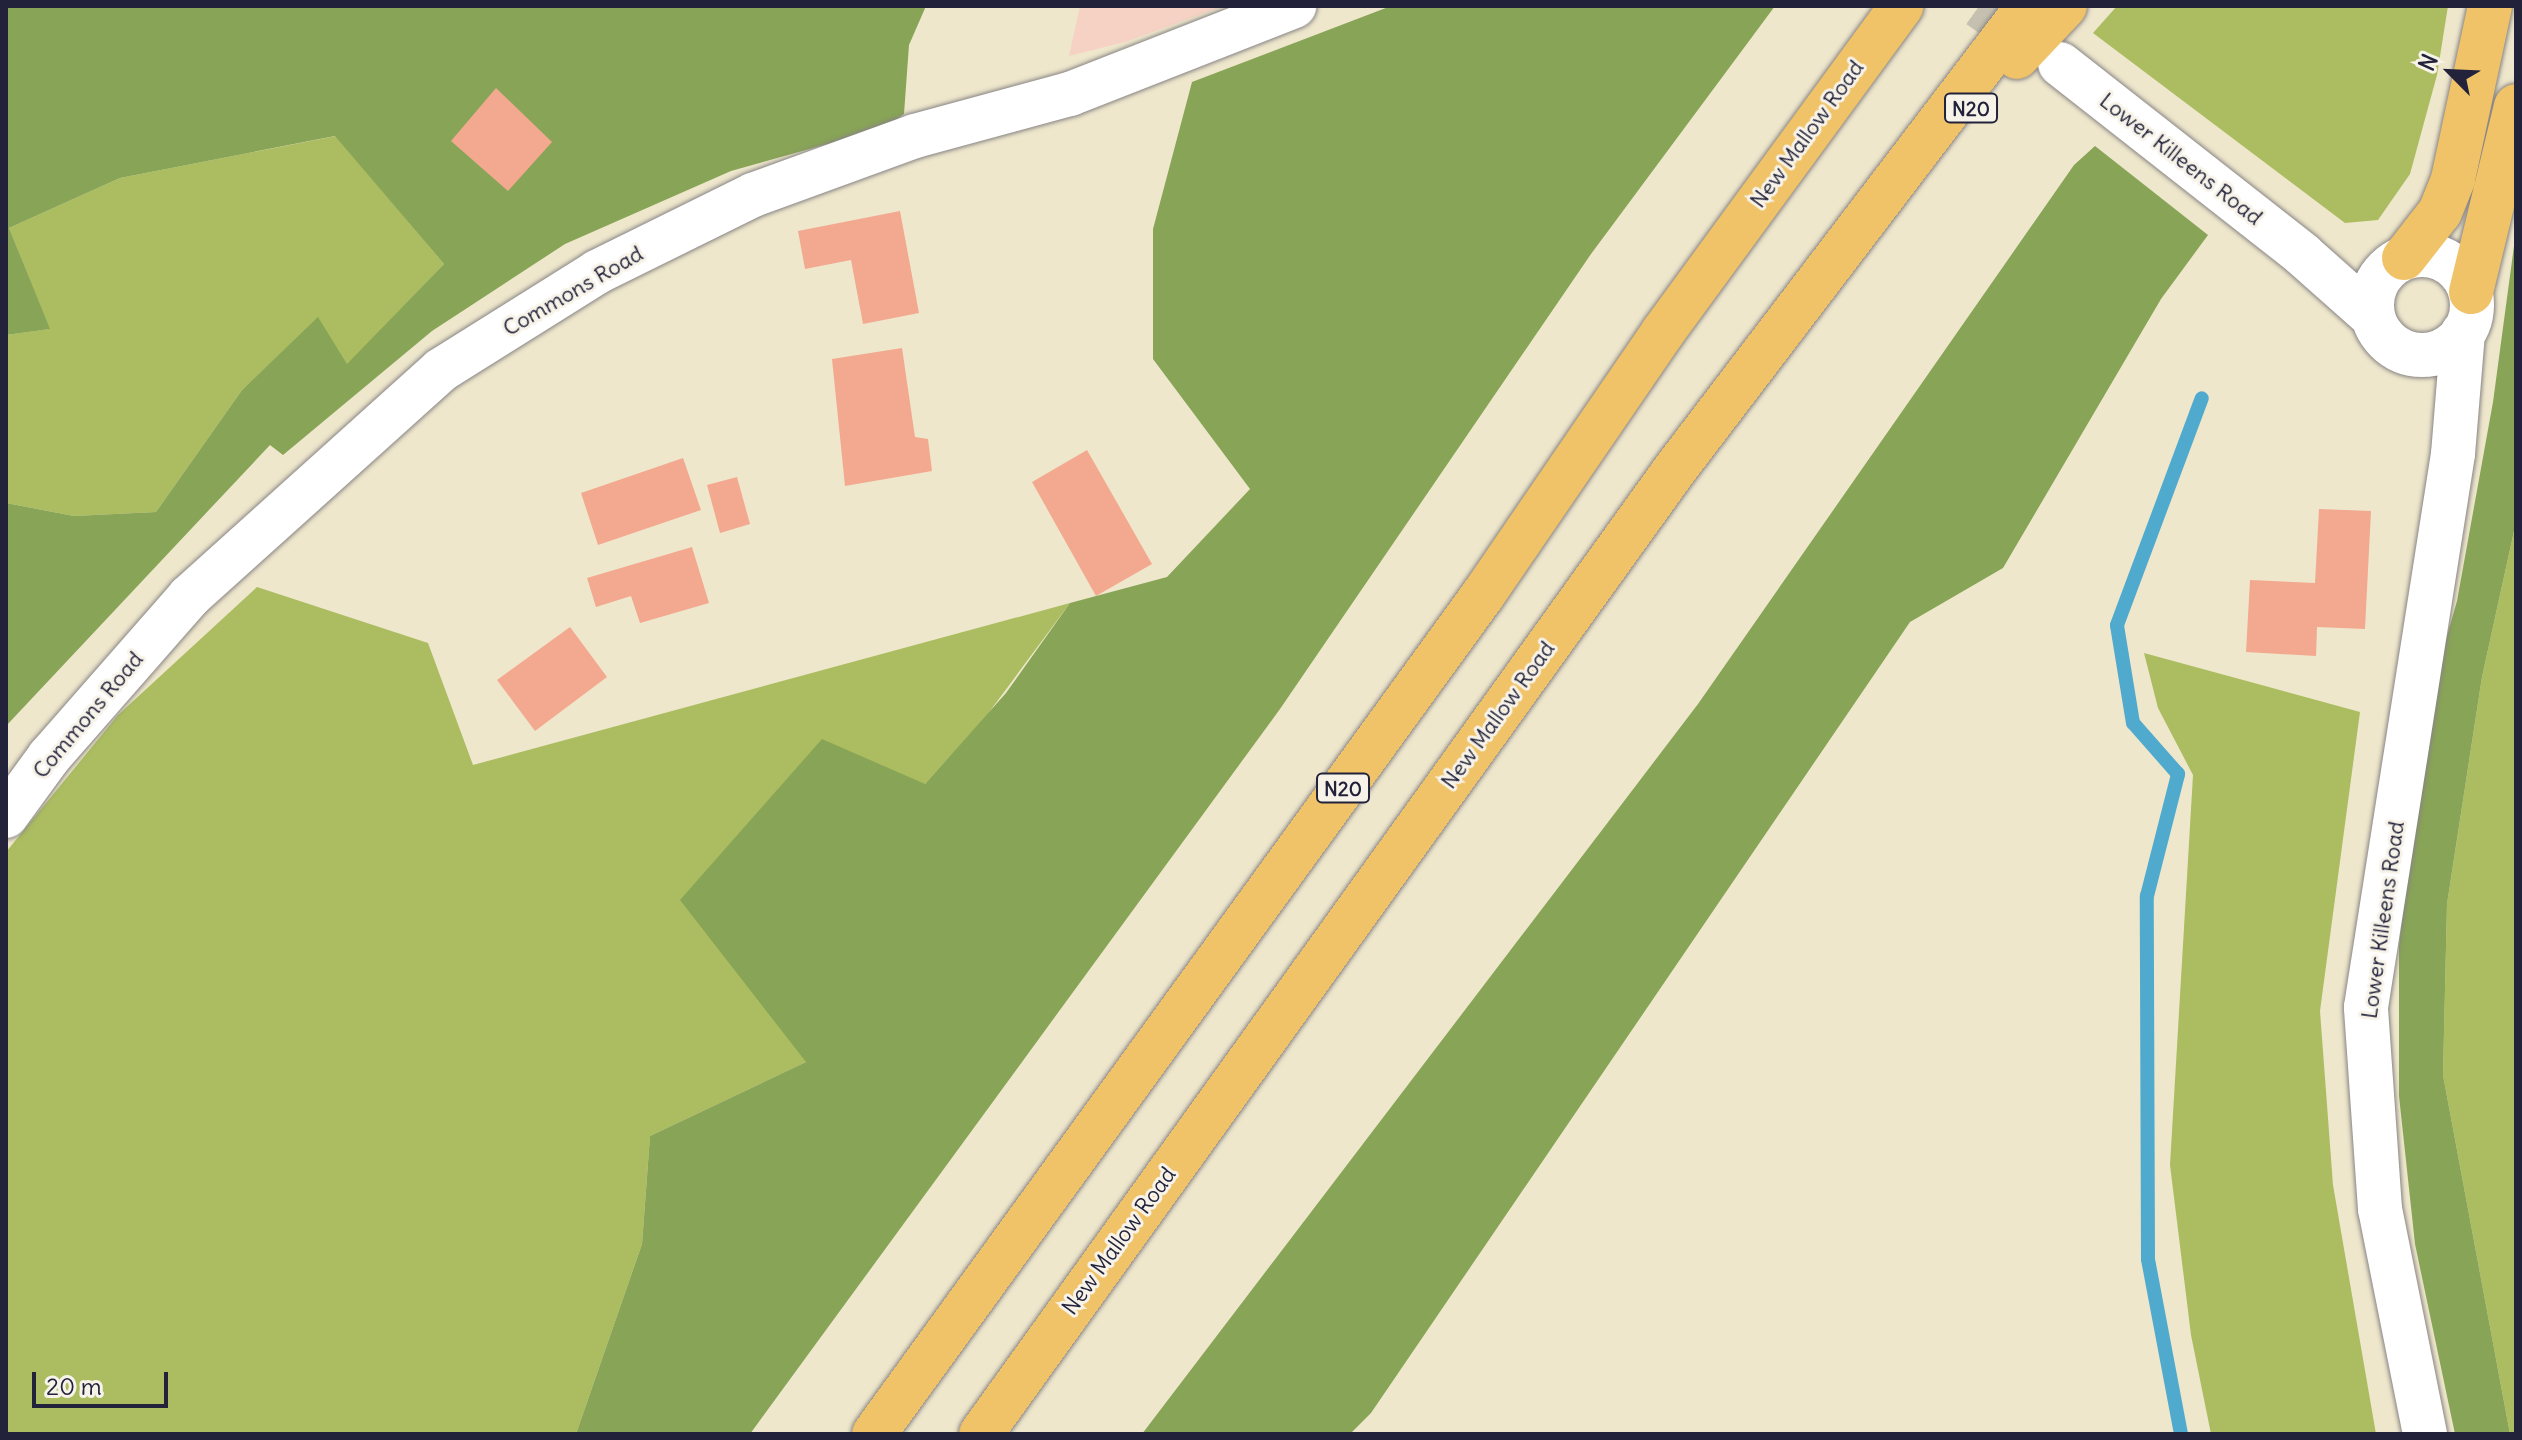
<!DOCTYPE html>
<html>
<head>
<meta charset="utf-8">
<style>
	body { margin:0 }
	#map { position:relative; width:2522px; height:1440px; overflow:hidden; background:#eee7cc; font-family:Delius,sans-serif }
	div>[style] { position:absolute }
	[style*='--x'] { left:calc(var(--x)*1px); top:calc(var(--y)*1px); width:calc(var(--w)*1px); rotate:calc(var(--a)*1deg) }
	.built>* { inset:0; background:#f6d2c5 }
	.green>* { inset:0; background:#abbd60 }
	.forest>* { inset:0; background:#88a456 }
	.stream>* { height:14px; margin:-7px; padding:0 7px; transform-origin:7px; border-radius:7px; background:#50aace }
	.building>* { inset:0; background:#f3a98f }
	.tertiary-tunnel>* { height:44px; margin-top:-22px; transform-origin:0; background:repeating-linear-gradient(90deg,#c5c0af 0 44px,transparent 0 66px) }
	.roads { filter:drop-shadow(0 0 2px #888484) drop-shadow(0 0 2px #888484) }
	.tertiary>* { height:44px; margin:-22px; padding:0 22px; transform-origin:22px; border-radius:22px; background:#fff }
	.tertiary>.ring { margin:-22px; padding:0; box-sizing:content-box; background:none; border:44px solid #fff; border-radius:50% }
	.trunk>* { height:44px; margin:-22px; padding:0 22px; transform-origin:22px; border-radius:22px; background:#f0c369 }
	span { translate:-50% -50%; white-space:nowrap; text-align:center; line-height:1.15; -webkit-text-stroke:6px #f7f3e8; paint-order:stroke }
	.shield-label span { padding:2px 6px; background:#f7f3e8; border:2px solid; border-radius:6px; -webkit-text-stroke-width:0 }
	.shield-label { font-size:20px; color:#22223b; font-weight:700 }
	.street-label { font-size:22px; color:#22223b }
	.frame { position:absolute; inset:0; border:8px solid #22223b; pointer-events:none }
	.north { position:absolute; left:2410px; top:32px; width:80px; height:80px; -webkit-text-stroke:6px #f7f3e8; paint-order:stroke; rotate:294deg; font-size:22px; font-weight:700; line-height:32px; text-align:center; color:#22223b }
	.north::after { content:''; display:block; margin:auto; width:28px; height:36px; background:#22223b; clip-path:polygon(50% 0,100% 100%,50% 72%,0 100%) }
	.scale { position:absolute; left:32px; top:1372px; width:136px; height:36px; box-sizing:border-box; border:4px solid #22223b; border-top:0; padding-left:10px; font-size:24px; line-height:28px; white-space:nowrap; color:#22223b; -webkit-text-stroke:6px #f7f3e8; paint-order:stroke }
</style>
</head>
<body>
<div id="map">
	<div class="built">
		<div style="clip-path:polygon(1080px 6px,1224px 6px,1125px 42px,1069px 56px)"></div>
	</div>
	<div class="green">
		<div style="clip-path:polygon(2117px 6px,2448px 6px,2437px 75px,2410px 174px,2378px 220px,2345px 223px,2093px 33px)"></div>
		<div style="clip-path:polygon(336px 136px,444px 264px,347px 365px,318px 318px,242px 390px,156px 512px,74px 516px,6px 503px,6px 335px,49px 329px,9px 228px,120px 178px)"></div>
		<div style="clip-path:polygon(2516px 522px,2516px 1434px,2510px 1434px,2443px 1075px,2447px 904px,2482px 677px)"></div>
		<div style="clip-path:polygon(257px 587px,428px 643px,473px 765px,1070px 603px,987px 715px,925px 784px,806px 1062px,650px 1136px,642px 1244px,576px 1434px,6px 1434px,6px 852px,118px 715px)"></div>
		<div style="clip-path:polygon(2144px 653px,2360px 712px,2320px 1011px,2333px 1185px,2376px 1434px,2211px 1434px,2191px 1335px,2170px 1165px,2193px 775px,2158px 708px)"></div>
	</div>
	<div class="forest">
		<div style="clip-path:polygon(6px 6px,926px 6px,909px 45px,904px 114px,885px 128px,731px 171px,565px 244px,432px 331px,283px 455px,270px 445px,6px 726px,6px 503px,74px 516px,156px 512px,242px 390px,318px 317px,347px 364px,444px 264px,335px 136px,120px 178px,9px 228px,50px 329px,6px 335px)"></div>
		<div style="clip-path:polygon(1391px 6px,1775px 6px,1591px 254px,1280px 709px,750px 1434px,576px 1434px,642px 1244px,650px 1136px,806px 1062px,680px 900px,822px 739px,925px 784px,1006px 693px,1070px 603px,1167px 577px,1250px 489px,1153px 359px,1153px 229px,1192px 82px)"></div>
		<div style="clip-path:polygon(2095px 146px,2208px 235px,2161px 299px,2003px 568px,1910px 622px,1371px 1413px,1350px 1434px,1142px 1434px,1698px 704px,2074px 165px)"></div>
		<div style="clip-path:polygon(2516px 231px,2516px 522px,2482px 677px,2447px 904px,2443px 1075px,2510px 1434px,2455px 1434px,2415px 1244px,2399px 1096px,2399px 946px,2413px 811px,2436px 674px,2457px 601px,2493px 402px)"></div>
	</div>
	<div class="stream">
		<div style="--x:2181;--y:1434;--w:178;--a:-100.7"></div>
		<div style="--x:2148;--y:1259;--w:363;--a:-90.2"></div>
		<div style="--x:2147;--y:896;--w:126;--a:-75.7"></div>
		<div style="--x:2178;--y:774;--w:68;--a:-131.4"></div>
		<div style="--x:2133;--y:723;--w:99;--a:-99.3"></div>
		<div style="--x:2117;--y:625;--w:242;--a:-69.5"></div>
	</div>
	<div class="building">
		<div style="clip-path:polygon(496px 88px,552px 142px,508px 191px,451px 141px)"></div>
		<div style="clip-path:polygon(900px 211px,919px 313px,863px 324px,851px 260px,805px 269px,798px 231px)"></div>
		<div style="clip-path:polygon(902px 348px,915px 437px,928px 439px,932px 471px,845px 486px,832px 359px)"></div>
		<div style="clip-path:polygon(1087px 450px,1152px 564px,1096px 596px,1032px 482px)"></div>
		<div style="clip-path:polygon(683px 458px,701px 510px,598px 545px,581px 493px)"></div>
		<div style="clip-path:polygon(737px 477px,750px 524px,720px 533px,707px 485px)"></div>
		<div style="clip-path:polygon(2319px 509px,2371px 511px,2365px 629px,2317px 627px,2316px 656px,2246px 652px,2250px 580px,2315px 583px)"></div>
		<div style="clip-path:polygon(692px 547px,709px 603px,640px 623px,631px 596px,596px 607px,587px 578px)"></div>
		<div style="clip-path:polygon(570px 627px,607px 677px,535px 731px,497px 680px)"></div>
	</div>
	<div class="tertiary-tunnel">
		<div style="--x:1979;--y:6;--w:77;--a:35.5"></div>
	</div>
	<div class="roads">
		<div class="tertiary">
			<div style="--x:2060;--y:64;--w:308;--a:38.1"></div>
			<div style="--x:2302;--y:254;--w:95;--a:41.6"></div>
			<div class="ring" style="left:2372px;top:255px;width:56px;height:56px"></div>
			<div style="--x:6;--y:816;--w:73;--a:-53.9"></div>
			<div style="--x:49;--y:757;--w:213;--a:-48.8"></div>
			<div style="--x:189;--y:597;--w:339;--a:-42"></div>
			<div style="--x:441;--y:370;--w:184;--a:-32.1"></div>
			<div style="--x:597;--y:272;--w:174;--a:-26.3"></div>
			<div style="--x:753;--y:195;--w:172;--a:-20"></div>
			<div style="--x:915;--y:136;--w:161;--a:-15.2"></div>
			<div style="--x:1070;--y:94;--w:241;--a:-21.4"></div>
			<div style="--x:2425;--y:1434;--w:229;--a:-101.3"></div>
			<div style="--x:2380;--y:1209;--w:202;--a:-94"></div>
			<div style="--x:2366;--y:1007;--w:560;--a:-81.06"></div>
			<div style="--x:2453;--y:454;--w:122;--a:-85.3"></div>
		</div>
		<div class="trunk">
			<div style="--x:2017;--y:57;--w:70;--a:-46.7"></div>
			<div style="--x:2404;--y:258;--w:58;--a:-52"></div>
			<div style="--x:2440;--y:212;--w:35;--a:-68"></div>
			<div style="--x:2453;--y:179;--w:177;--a:-77.9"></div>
			<div style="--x:2471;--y:292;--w:191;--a:-76.4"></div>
			<div style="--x:874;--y:1434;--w:1037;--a:-54.03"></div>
			<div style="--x:1483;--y:595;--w:319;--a:-55.6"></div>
			<div style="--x:1663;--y:332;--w:404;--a:-53.8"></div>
			<div style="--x:981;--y:1434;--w:1190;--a:-54.27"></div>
			<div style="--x:1676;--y:468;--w:581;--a:-52.7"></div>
		</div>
	</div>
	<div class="shield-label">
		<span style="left:1971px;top:108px">N20</span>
		<span style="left:1343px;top:788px">N20</span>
	</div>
	<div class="street-label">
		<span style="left:1807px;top:134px;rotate:-54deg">New Mallow Road</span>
		<span style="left:2181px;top:159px;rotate:38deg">Lower Killeens Road</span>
		<span style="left:573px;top:291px;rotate:-30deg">Commons Road</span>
		<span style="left:88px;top:715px;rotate:-50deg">Commons Road</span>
		<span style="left:1498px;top:715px;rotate:-54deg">New Mallow Road</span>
		<span style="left:2383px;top:920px;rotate:-82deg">Lower Killeens Road</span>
		<span style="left:1119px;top:1241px;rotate:-54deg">New Mallow Road</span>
	</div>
	<div class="frame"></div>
	<div class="north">N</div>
	<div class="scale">20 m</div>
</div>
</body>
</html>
